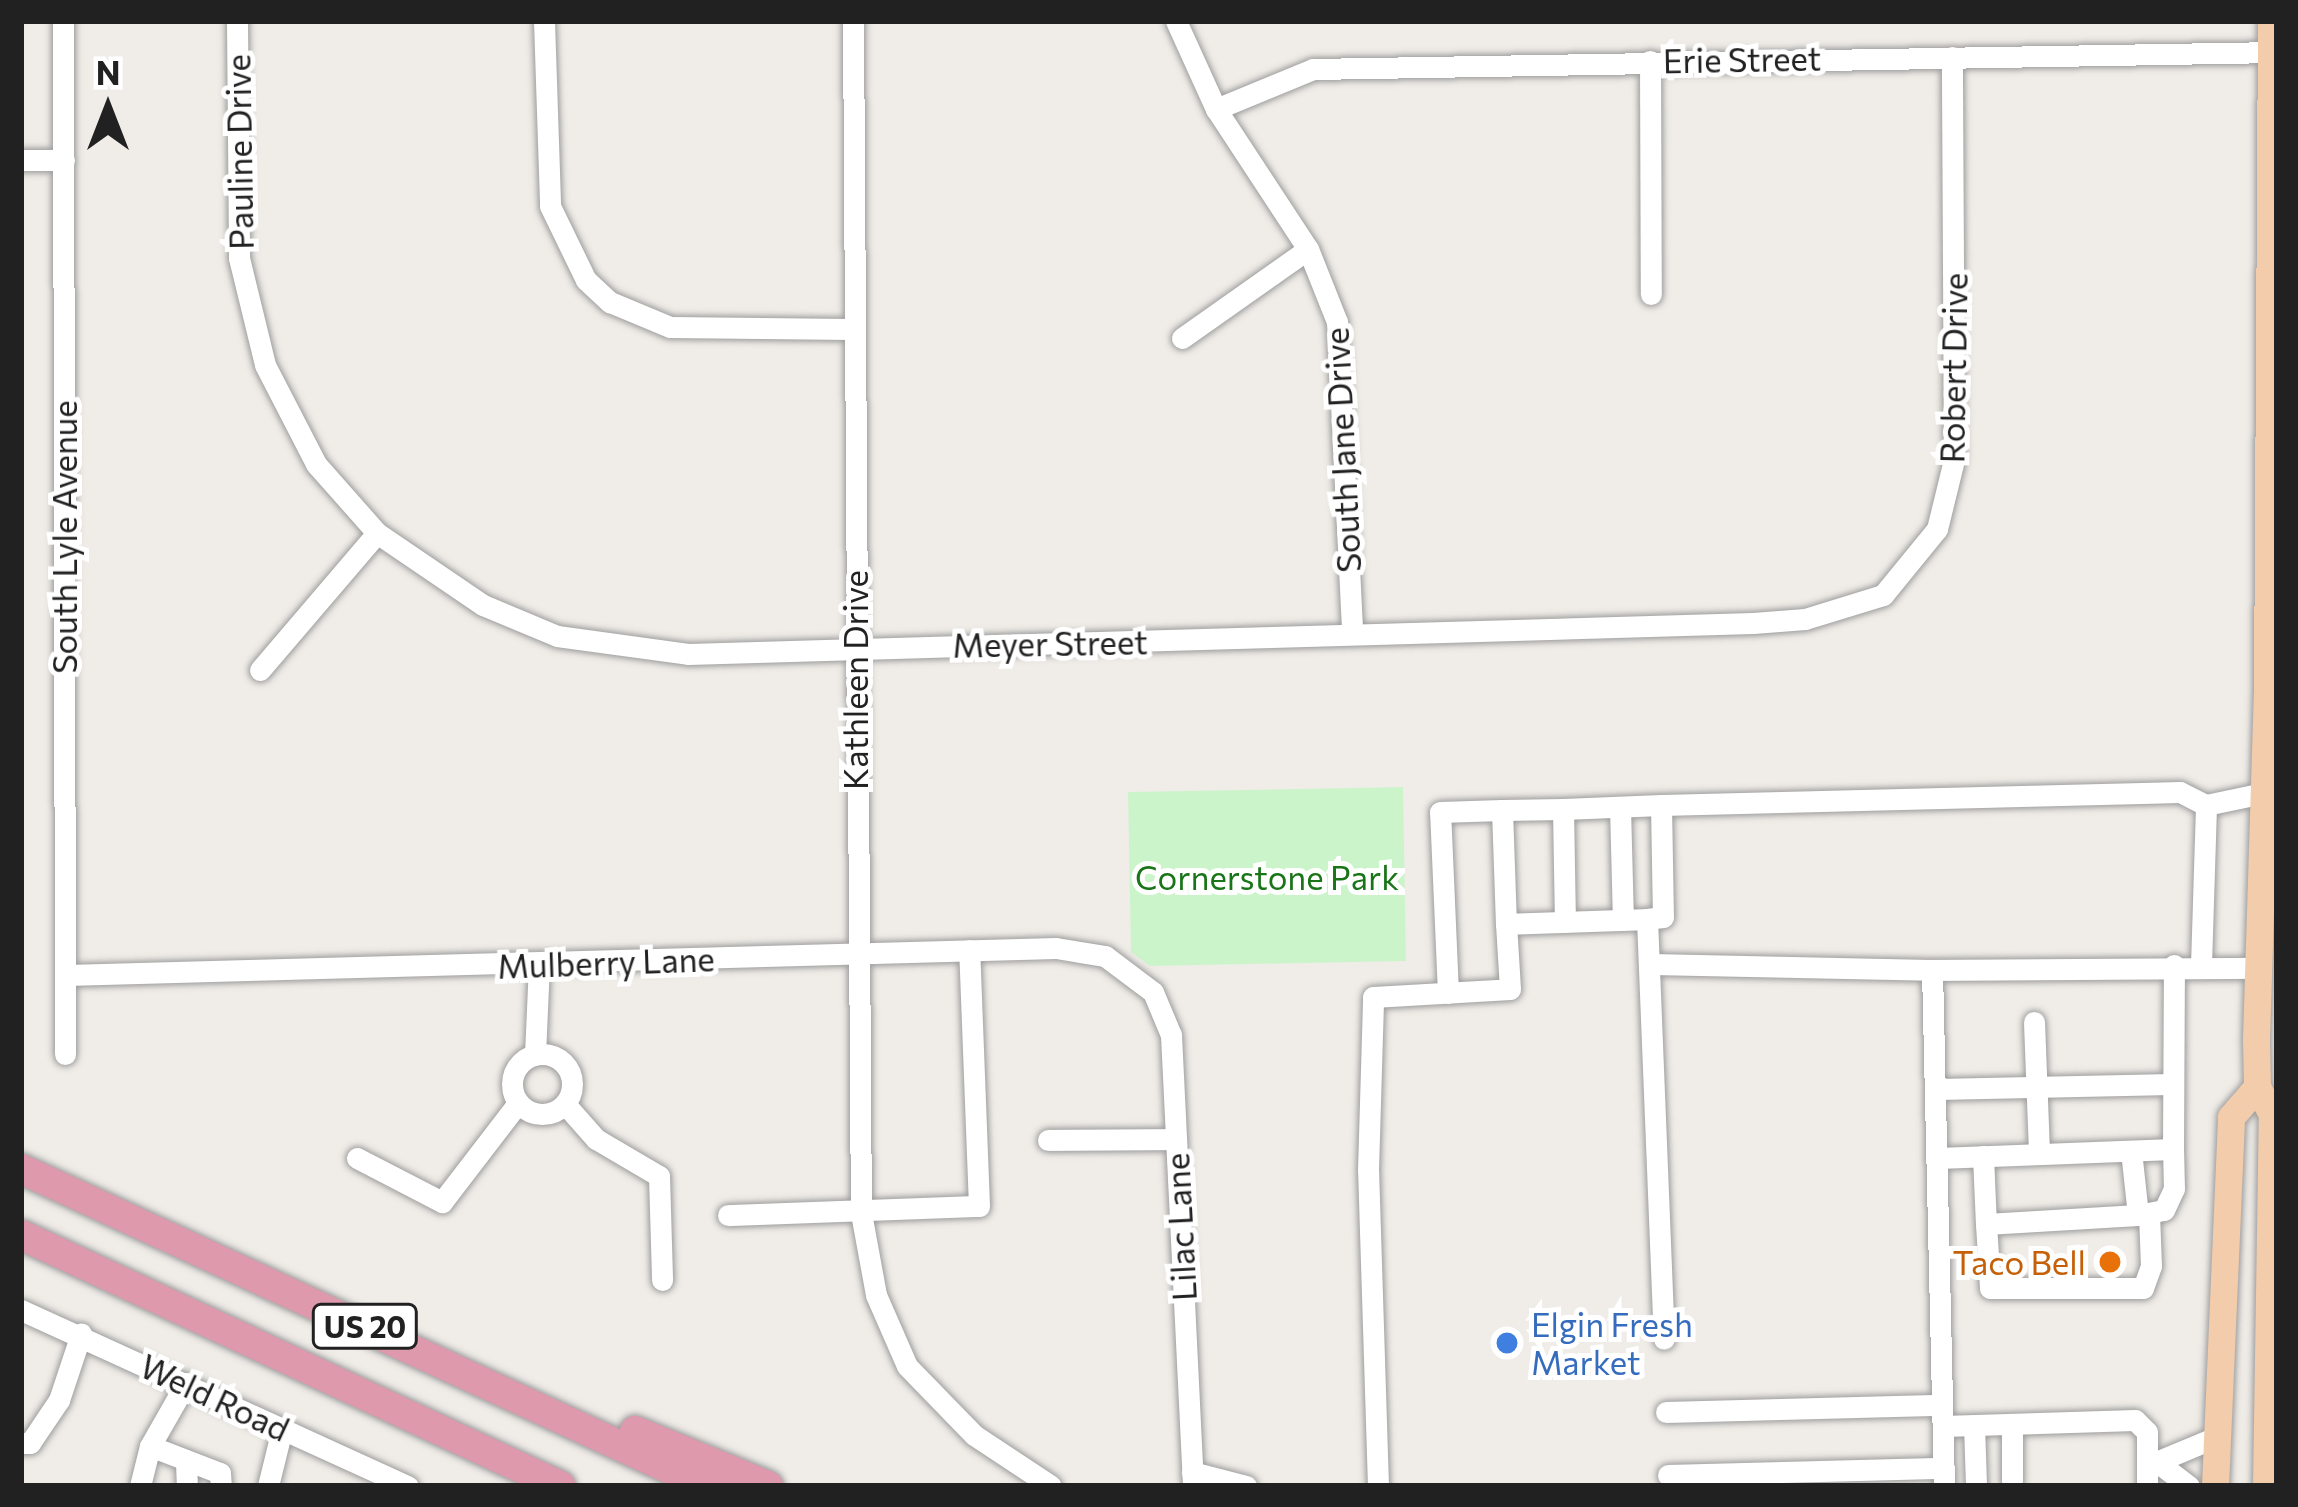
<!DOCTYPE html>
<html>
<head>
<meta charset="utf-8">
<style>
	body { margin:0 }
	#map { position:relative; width:2298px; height:1507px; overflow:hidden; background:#f0ede8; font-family:Commissioner,sans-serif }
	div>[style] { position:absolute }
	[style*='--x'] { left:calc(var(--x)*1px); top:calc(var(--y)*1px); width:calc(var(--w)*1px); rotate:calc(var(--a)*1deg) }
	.park>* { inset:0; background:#ccf4cb }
	.roads { filter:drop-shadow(0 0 3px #9e9e9e) drop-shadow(0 0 3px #9e9e9e) }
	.minor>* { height:21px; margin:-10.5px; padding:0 10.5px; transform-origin:10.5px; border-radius:10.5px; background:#fff }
	.minor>.ring { margin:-10.5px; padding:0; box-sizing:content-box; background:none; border:21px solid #fff; border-radius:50% }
	.major>* { height:27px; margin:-13.5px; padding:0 13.5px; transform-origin:13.5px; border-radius:13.5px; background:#f3ccab }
	.highway>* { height:30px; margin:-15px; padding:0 15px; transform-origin:15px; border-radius:15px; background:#df99ad }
	.dots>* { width:33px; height:33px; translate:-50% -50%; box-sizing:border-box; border:6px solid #fff; border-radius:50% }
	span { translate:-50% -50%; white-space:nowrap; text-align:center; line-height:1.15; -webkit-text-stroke:10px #fff; paint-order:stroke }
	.shield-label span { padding:3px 9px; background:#fff; border:3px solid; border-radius:9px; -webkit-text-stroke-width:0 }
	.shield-label { font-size:30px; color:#212121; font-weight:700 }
	.street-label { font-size:33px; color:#212121 }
	.park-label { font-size:33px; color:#1a7518 }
	.food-label { font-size:33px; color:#c56008 }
	.right { translate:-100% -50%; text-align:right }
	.shop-label { font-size:33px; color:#366cbe }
	.left { translate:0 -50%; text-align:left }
	.frame { position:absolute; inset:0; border:24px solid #212121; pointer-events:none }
	.north { position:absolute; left:48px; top:48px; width:120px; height:120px; -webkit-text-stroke:9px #fff; paint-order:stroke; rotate:0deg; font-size:33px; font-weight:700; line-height:48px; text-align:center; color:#212121 }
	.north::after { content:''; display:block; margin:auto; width:42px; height:54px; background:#212121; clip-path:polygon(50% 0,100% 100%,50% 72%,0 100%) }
</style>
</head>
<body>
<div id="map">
	<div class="park">
		<div style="clip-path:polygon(1403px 787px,1406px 961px,1150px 966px,1131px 952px,1128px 792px)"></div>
	</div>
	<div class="roads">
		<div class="minor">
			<div style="--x:63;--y:21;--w:1033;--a:89.89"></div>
			<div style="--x:237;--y:21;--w:237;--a:89.5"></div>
			<div style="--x:239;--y:258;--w:110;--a:76.3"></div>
			<div style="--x:265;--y:365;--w:111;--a:62.7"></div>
			<div style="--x:316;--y:464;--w:92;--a:48.5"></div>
			<div style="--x:377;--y:533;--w:128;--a:34.2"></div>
			<div style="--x:483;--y:605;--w:80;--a:22.7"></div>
			<div style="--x:557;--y:636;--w:132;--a:7.8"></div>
			<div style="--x:688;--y:654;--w:1065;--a:-1.67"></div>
			<div style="--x:1753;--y:623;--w:52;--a:-4.4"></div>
			<div style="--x:1805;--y:619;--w:82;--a:-17.1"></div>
			<div style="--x:1883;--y:595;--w:85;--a:-50.7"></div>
			<div style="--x:1937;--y:529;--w:71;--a:-76.2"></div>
			<div style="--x:1954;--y:460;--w:403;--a:-90.3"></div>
			<div style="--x:544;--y:21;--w:185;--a:88.1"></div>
			<div style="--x:550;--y:206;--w:82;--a:64.1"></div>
			<div style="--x:586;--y:280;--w:33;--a:43"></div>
			<div style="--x:610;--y:302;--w:65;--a:22.6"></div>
			<div style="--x:670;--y:327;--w:181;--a:0.6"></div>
			<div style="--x:853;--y:21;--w:1192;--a:89.62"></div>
			<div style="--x:861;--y:1213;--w:83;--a:79.6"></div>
			<div style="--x:876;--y:1295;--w:77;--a:66.4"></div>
			<div style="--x:907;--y:1366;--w:96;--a:45.8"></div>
			<div style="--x:974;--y:1435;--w:92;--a:33.5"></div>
			<div style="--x:1176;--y:21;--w:97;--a:65.6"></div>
			<div style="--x:1216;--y:109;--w:168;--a:56.7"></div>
			<div style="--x:1308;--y:249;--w:79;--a:68.3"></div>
			<div style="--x:1337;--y:322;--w:311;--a:87.2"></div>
			<div style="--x:1650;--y:61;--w:233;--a:89.8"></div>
			<div style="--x:1216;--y:109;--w:105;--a:-22.4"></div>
			<div style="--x:1313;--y:69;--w:964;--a:-1.01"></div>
			<div style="--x:21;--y:160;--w:43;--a:0"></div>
			<div style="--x:1182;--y:338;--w:154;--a:-35.2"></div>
			<div style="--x:260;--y:670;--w:180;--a:-49.5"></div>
			<div style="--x:1661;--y:805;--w:519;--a:-1.43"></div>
			<div style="--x:2180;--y:792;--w:29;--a:27"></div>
			<div style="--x:2206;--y:805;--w:68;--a:-11.8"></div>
			<div style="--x:1620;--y:807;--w:113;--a:88.5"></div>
			<div style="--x:1563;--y:809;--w:98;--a:-2.3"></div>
			<div style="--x:1661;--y:805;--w:112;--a:89"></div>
			<div style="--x:1663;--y:917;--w:16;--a:173"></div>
			<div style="--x:1502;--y:810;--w:61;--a:-0.9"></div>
			<div style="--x:1563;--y:809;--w:113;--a:89"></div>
			<div style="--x:1650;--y:964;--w:282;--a:1.2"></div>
			<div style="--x:2201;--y:965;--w:160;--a:-88.2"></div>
			<div style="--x:66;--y:975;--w:990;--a:-1.56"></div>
			<div style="--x:1056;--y:948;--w:50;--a:9.3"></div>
			<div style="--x:1105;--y:956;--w:60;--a:36.9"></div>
			<div style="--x:1153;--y:992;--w:47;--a:67.3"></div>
			<div style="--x:1171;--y:1035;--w:452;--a:87.2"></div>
			<div style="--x:1448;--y:993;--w:181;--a:-92.5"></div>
			<div style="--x:1440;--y:812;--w:62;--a:-1.8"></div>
			<div style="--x:1502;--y:810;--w:114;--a:88"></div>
			<div style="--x:2034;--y:1022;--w:132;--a:87.8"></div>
			<div class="ring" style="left:512px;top:1054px;width:39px;height:39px"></div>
			<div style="--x:535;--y:1055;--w:91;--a:-87.5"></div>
			<div style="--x:1936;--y:1089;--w:237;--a:-1.2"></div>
			<div style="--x:565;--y:1104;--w:47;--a:48.5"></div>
			<div style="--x:596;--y:1139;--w:73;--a:30.4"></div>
			<div style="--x:659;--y:1176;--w:104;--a:88.3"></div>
			<div style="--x:1048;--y:1140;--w:128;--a:-0.4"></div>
			<div style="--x:1983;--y:1156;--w:68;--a:87.5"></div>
			<div style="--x:1986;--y:1224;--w:152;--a:-3.4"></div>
			<div style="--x:2138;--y:1215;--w:64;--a:-96.2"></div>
			<div style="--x:357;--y:1158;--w:96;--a:27.4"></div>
			<div style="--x:442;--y:1202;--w:125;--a:-52.5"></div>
			<div style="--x:1938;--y:1158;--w:235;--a:-2.2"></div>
			<div style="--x:2173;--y:1149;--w:184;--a:-89.7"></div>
			<div style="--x:728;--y:1215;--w:251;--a:-2.1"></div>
			<div style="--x:979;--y:1206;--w:256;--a:-92.2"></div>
			<div style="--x:2138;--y:1215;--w:26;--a:-11"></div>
			<div style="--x:2164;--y:1210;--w:23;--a:-65"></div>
			<div style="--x:2174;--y:1189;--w:40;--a:-91.4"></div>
			<div style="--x:1986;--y:1224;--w:64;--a:86.4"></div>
			<div style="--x:1990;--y:1288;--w:153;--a:0"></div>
			<div style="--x:2143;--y:1288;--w:23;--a:-70"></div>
			<div style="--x:2151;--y:1266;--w:53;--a:-92.2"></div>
			<div style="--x:21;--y:1310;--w:425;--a:24.5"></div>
			<div style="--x:186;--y:1383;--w:73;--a:119.7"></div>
			<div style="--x:150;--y:1446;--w:75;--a:21.1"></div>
			<div style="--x:220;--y:1473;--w:13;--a:86"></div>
			<div style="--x:1666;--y:1412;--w:276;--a:-1.5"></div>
			<div style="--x:2012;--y:1424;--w:57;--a:90"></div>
			<div style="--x:1974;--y:1425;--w:61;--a:88.1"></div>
			<div style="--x:1943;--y:1426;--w:192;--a:-1.8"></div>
			<div style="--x:2135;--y:1420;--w:17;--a:45"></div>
			<div style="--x:2147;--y:1432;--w:54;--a:90"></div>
			<div style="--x:21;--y:1443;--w:9;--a:0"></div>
			<div style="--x:30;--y:1443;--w:52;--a:-56"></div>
			<div style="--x:59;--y:1400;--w:70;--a:-71.6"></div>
			<div style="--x:186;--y:1461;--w:25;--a:88"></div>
			<div style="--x:2149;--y:1465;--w:73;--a:-22.7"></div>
			<div style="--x:2161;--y:1465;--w:35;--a:37"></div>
			<div style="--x:1192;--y:1472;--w:56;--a:14.5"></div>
			<div style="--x:1668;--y:1475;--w:276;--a:-1.5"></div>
			<div style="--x:140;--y:1486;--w:41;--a:-76"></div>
			<div style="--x:268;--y:1486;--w:59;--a:-76.2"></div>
			<div style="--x:1378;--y:1486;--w:316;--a:-91.8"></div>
			<div style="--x:1368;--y:1170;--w:173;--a:-88.3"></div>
			<div style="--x:1373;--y:997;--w:137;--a:-3.3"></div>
			<div style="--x:1510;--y:989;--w:65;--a:-93.5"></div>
			<div style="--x:1506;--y:924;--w:141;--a:-2"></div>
			<div style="--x:1647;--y:919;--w:420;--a:87.7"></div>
			<div style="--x:1944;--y:1486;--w:516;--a:-91.33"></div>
			<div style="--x:1932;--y:970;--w:326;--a:-0.4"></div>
		</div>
		<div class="major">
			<div style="--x:2215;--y:1486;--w:369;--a:-87.5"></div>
			<div style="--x:2231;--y:1117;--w:40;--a:-49"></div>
			<div style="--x:2266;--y:1486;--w:372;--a:-89.1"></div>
			<div style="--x:2272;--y:1114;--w:31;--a:-119"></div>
			<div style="--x:2257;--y:1087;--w:48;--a:-91.2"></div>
			<div style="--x:2256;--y:1039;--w:346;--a:-88.2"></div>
			<div style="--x:2267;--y:693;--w:672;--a:-89.66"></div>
		</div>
		<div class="highway">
			<div style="--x:21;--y:1169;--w:756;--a:24.8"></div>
			<div style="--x:21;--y:1235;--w:595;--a:24.97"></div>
			<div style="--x:635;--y:1431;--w:144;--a:22.5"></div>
		</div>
	</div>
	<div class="dots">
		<div style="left:2110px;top:1262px;background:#e8710a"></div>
		<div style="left:1507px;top:1343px;background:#3f7fe0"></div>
	</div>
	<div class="shield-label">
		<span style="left:365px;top:1326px">US 20</span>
	</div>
	<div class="street-label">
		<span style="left:1742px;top:59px;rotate:-1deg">Erie Street</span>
		<span style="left:239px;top:152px;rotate:-91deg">Pauline Drive</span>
		<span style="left:1953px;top:368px;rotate:-89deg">Robert Drive</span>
		<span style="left:1342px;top:450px;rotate:-93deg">South Jane Drive</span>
		<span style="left:64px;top:537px;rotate:-90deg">South Lyle Avenue</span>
		<span style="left:1050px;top:643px;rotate:-1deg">Meyer Street</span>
		<span style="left:855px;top:680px;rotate:-90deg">Kathleen Drive</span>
		<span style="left:606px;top:962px;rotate:-2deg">Mulberry Lane</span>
		<span style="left:1180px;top:1227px;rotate:-93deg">Lilac Lane</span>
		<span style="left:215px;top:1397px;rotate:25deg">Weld Road</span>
	</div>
	<div class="park-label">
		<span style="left:1267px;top:877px">Cornerstone Park</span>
	</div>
	<div class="food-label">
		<span class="right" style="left:2086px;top:1262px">Taco Bell</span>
	</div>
	<div class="shop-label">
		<span class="left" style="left:1531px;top:1343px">Elgin Fresh<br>Market</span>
	</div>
	<div class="frame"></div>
	<div class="north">N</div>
</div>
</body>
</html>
